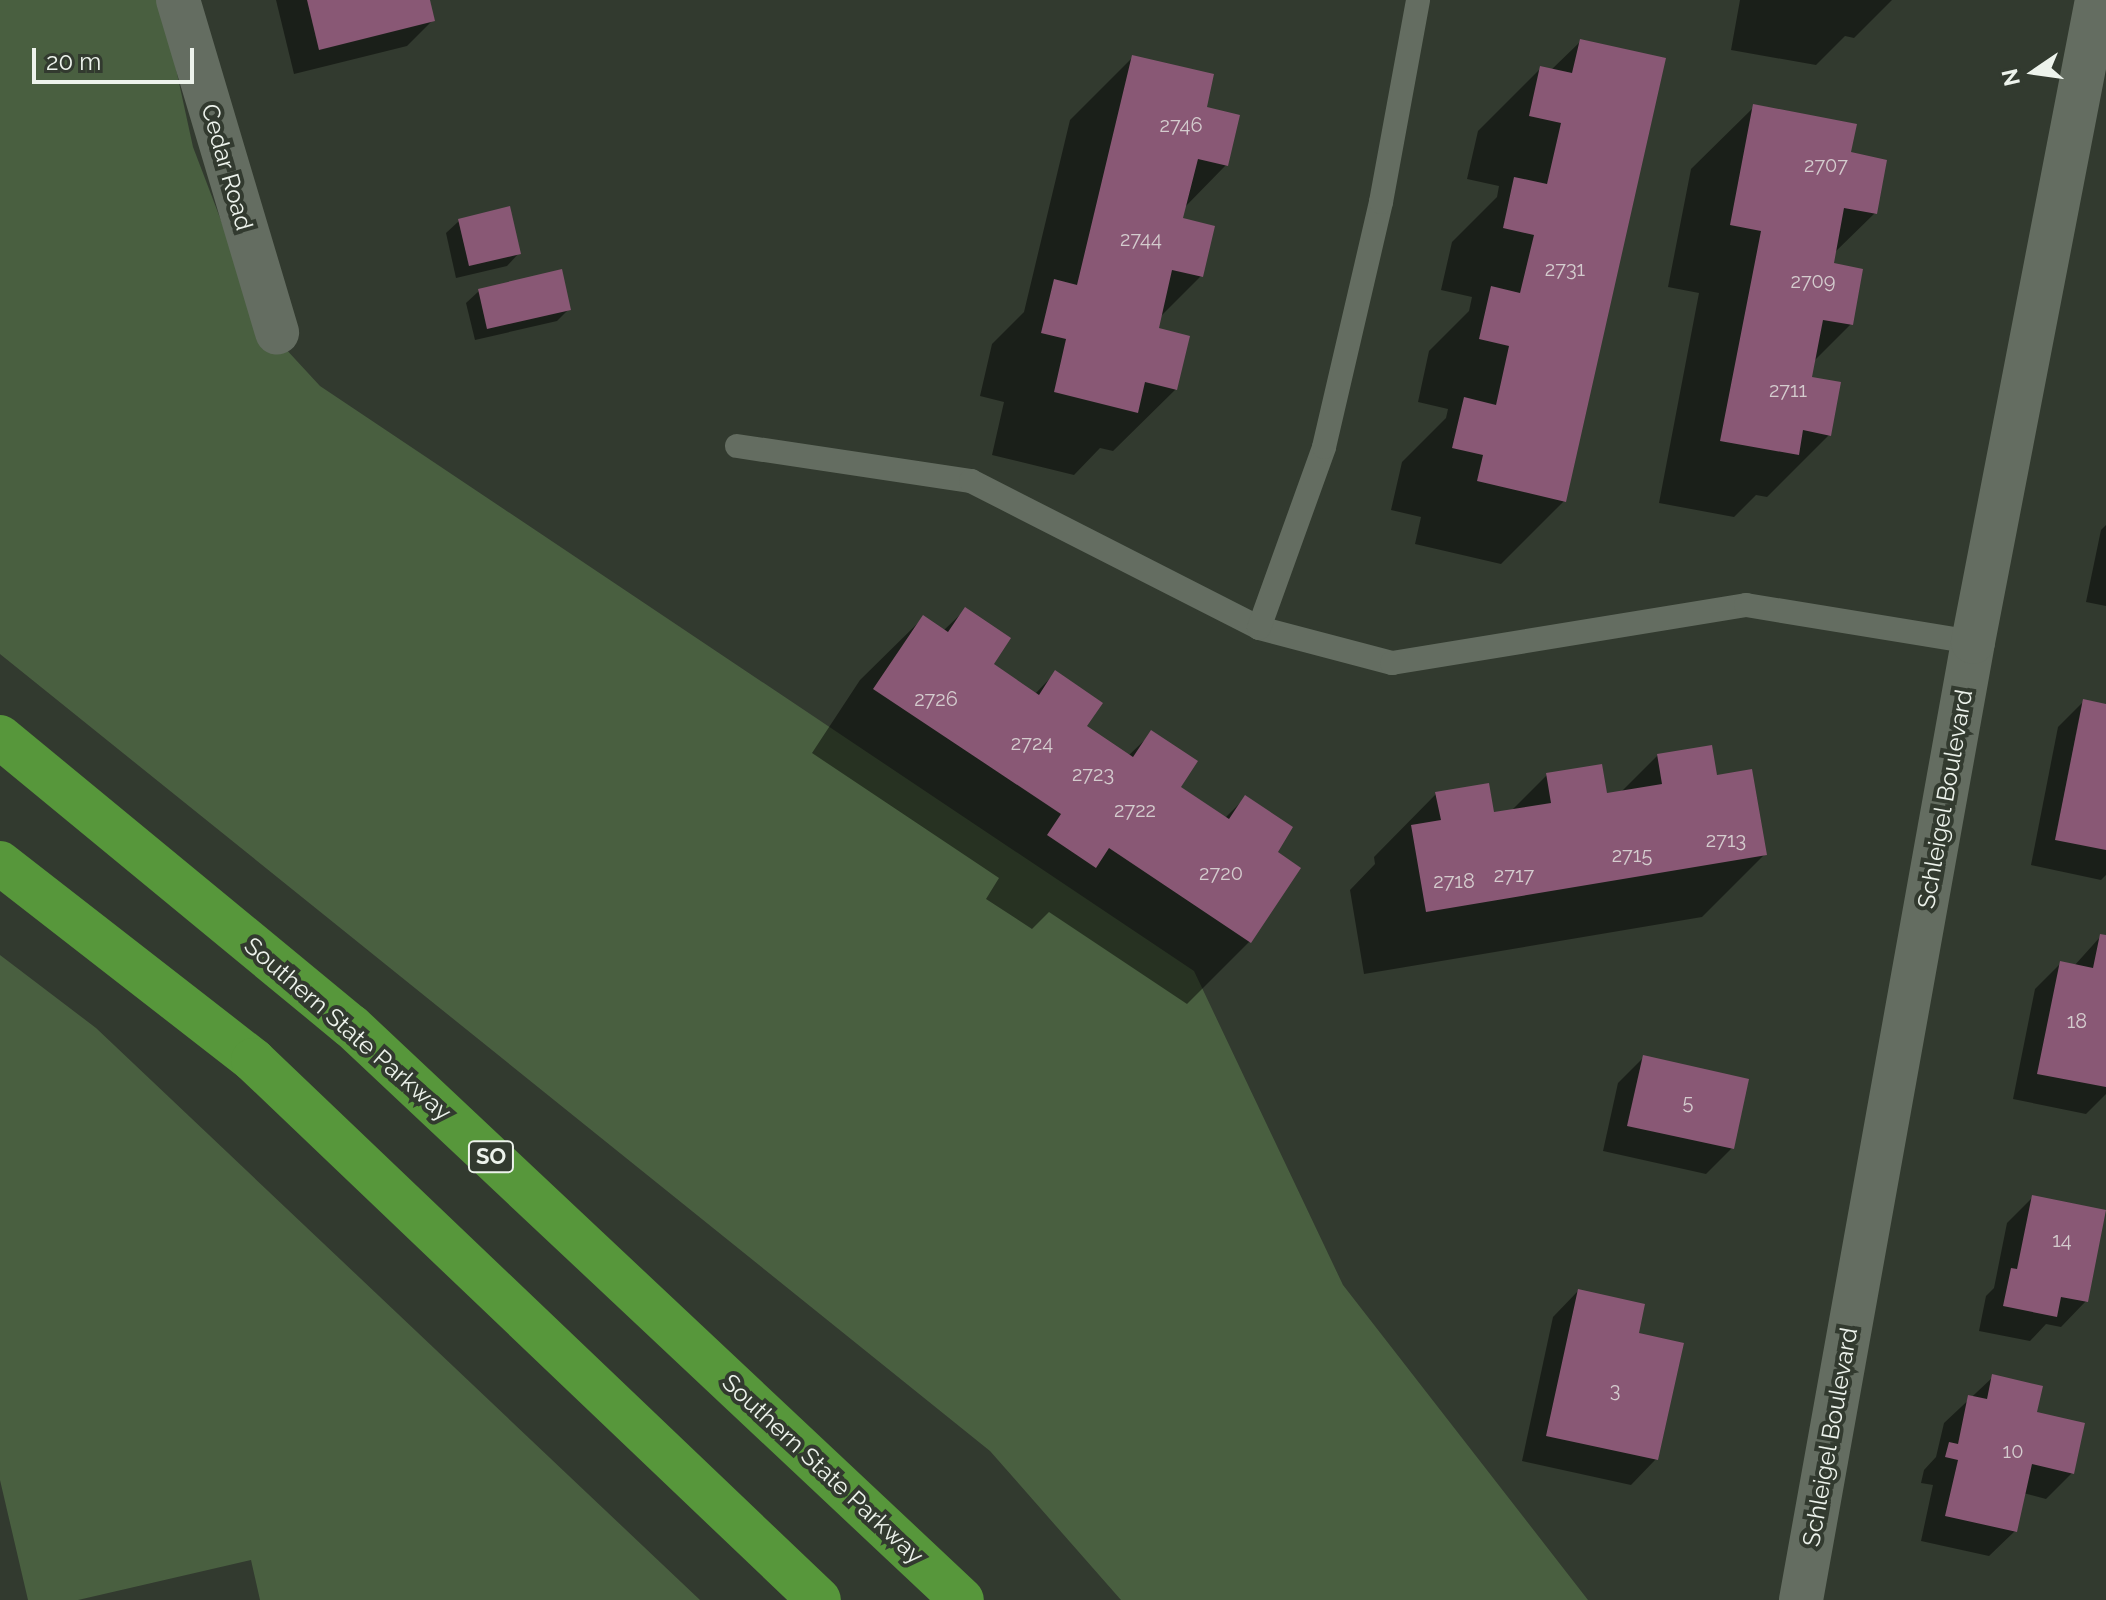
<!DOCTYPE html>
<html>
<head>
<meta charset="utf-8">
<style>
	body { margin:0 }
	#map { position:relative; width:2106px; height:1600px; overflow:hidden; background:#323a2f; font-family:Raleway,sans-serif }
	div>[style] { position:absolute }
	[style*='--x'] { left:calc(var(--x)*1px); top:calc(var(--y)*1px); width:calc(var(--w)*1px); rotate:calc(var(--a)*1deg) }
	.green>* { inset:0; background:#495f40 }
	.shadow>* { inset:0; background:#0007 }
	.building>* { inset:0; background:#895875 }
	.lane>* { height:24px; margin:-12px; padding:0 12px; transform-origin:12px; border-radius:12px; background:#646d61 }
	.street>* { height:44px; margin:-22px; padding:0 22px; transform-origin:22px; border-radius:22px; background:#646d61 }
	.highway>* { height:44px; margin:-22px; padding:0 22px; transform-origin:22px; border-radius:22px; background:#57973b }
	span { translate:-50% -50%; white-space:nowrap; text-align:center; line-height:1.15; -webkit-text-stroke:8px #323a2f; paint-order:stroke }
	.number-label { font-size:20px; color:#d4ccce }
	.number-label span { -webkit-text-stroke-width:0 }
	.shield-label span { padding:2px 6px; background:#323a2f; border:2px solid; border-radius:6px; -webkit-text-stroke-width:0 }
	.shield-label { font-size:22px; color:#edf3ec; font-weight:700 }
	.street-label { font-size:24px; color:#edf3ec }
	.north { position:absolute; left:1994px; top:32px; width:80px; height:80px; -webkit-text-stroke:6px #323a2f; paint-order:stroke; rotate:257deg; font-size:22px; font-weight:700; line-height:32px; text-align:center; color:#edf3ec }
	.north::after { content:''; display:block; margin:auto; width:28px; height:36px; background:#edf3ec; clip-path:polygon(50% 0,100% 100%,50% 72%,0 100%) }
	.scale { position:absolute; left:32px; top:48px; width:162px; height:36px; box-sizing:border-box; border:4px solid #edf3ec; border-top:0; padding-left:10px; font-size:24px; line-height:28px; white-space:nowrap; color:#edf3ec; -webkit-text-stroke:6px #323a2f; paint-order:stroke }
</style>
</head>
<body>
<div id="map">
	<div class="green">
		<div style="clip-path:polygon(0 0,161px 0,193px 147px,259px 320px,320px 386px,1194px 971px,1343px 1285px,1588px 1600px,1121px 1600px,990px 1451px,0 654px)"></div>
		<div style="clip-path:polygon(0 955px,96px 1028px,700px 1600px,260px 1600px,251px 1560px,78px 1600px,28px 1600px,0 1480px)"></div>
	</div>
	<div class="shadow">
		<div style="clip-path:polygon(276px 0,428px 0,433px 20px,407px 46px,294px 74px)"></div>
		<div style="clip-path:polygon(1740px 0,1892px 0,1854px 38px,1845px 36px,1816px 65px,1731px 50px)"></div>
		<div style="clip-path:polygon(1581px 41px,1564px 501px,1501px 564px,1415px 544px,1421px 517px,1391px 510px,1402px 462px,1446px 418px,1448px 409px,1418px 402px,1429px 351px,1469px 311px,1472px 297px,1441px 290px,1452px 242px,1497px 197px,1499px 186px,1467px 179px,1478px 131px,1541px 68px,1551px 70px)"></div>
		<div style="clip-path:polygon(1132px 58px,1204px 109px,1226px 165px,1184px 208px,1181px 220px,1201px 276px,1159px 318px,1156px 330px,1176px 389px,1113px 451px,1100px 448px,1074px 475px,992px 455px,1004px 402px,980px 396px,992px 344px,1024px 312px,1070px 120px)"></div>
		<div style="clip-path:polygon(1754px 107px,1849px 154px,1875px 213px,1833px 254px,1832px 264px,1851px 324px,1813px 362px,1810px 379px,1829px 435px,1767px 497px,1756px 495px,1734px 517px,1659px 503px,1699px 293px,1668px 287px,1691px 169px)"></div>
		<div style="clip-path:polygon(459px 221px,519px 253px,507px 266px,456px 278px,446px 233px)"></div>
		<div style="clip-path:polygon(479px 291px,569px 309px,557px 321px,475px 340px,466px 303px)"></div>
		<div style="clip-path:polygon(2106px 525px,2106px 606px,2086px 602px,2101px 530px)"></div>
		<div style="clip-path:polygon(966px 609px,992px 665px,1035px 694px,1055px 673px,1085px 727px,1128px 756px,1152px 733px,1178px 788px,1224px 819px,1245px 798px,1275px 852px,1250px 941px,1187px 1004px,1049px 912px,1032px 929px,986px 899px,999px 878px,812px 753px,860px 680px,923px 618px,943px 631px)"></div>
		<div style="clip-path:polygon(2084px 701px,2106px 706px,2106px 875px,2101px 880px,2031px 865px,2058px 727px)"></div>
		<div style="clip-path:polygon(1658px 755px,1765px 854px,1702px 917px,1364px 974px,1350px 890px,1375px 864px,1374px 857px,1436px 794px,1492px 815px,1510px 812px,1547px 775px,1606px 796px,1620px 793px)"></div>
		<div style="clip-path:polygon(2101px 936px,2106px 937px,2106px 1094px,2086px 1114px,2013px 1099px,2035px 989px,2061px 963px,2074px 966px)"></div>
		<div style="clip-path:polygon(1643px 1058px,1732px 1148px,1706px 1174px,1603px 1151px,1618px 1083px)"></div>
		<div style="clip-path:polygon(2032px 1198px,2086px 1301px,2061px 1327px,2046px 1324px,2030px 1341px,1979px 1331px,1986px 1296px,1994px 1288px,2007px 1223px)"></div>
		<div style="clip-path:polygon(1578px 1291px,1637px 1335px,1656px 1459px,1631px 1485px,1522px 1461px,1553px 1317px)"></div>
		<div style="clip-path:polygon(1993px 1377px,2035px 1414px,2072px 1473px,2046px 1499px,2023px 1493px,2015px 1531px,1989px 1556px,1921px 1541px,1933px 1485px,1921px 1483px,1924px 1470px,1936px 1457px,1944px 1423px)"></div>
	</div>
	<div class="building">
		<div style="clip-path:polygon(307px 0,430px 0,435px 21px,319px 50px)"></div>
		<div style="clip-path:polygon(1580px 39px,1666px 58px,1566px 502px,1477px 481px,1483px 455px,1452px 448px,1464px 397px,1496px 405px,1509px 346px,1479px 339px,1491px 286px,1520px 293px,1534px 235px,1503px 228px,1514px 177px,1547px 184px,1561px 123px,1529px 116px,1540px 66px,1572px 73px)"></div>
		<div style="clip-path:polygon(1132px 55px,1214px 74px,1207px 107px,1240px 115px,1228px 166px,1198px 159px,1183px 218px,1215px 226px,1203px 277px,1172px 270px,1159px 328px,1190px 336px,1177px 390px,1145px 382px,1138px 413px,1054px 392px,1066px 339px,1041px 333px,1054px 279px,1077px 285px)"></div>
		<div style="clip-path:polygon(1753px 104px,1857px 124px,1851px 152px,1887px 160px,1877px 214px,1844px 208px,1834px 263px,1863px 269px,1853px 325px,1823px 320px,1812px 377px,1841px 382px,1831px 436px,1803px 430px,1799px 455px,1720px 441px,1761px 231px,1730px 225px)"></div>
		<div style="clip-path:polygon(510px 206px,521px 254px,469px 266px,458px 219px)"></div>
		<div style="clip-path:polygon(562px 269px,571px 310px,487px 329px,478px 289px)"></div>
		<div style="clip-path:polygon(965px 607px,1011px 638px,994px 664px,1039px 695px,1055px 670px,1103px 703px,1087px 726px,1133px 757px,1151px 730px,1198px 761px,1181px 787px,1229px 819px,1245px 795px,1293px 827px,1278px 852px,1301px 868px,1251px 943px,1109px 848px,1096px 868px,1047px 835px,1061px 814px,873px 689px,923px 615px,948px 632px)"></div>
		<div style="clip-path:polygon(2083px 699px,2106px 704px,2106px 850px,2055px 840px)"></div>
		<div style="clip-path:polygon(1712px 745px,1717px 775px,1752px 769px,1767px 855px,1426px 912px,1411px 825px,1441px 820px,1435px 792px,1489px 783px,1494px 812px,1551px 803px,1546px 773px,1602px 764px,1607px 793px,1662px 784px,1657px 754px)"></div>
		<div style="clip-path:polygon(2100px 934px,2106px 935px,2106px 1087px,2037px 1074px,2060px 961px,2093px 968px)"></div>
		<div style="clip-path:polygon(1643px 1055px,1749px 1079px,1734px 1149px,1627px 1126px)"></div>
		<div style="clip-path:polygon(2032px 1195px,2106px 1210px,2088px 1302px,2061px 1297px,2057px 1317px,2003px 1306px,2011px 1268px,2017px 1269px)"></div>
		<div style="clip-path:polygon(1578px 1289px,1645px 1304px,1639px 1333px,1684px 1343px,1658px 1460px,1546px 1436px)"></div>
		<div style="clip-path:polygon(1992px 1374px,2043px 1386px,2037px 1412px,2085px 1423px,2074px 1474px,2032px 1464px,2017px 1532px,1945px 1516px,1958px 1460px,1945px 1457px,1949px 1442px,1958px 1444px,1968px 1395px,1987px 1399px)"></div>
	</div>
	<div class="lane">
		<div style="--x:737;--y:446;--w:237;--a:8.5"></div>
		<div style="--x:971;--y:481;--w:323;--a:27"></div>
		<div style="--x:1259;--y:628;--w:138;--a:14.7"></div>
		<div style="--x:1392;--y:663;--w:359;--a:-9.3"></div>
		<div style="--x:1746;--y:605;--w:230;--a:9.3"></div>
		<div style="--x:1259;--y:628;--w:192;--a:-70.2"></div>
		<div style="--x:1324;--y:447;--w:252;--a:-76.9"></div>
		<div style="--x:1381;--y:202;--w:205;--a:-79.6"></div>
	</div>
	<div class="street">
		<div style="--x:178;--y:0;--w:347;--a:73.4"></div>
		<div style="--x:1801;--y:1600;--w:973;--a:-79.82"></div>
		<div style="--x:1973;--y:642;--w:654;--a:-79.07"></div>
	</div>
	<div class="highway">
		<div style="--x:0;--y:737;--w:455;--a:39.5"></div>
		<div style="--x:351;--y:1026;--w:838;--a:43.21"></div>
		<div style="--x:0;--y:863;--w:321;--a:37.9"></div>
		<div style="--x:253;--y:1060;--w:782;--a:43.65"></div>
	</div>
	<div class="number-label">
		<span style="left:1181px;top:125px">2746</span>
		<span style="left:1826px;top:165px">2707</span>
		<span style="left:1141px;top:239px">2744</span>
		<span style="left:1565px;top:269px">2731</span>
		<span style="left:1813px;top:281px">2709</span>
		<span style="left:1788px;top:390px">2711</span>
		<span style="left:936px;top:699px">2726</span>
		<span style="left:1032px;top:743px">2724</span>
		<span style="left:1093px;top:774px">2723</span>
		<span style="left:1135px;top:810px">2722</span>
		<span style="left:1726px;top:840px">2713</span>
		<span style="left:1632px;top:855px">2715</span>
		<span style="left:1221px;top:873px">2720</span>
		<span style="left:1514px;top:875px">2717</span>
		<span style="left:1454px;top:881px">2718</span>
		<span style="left:2077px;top:1021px">18</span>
		<span style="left:1688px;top:1102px">5</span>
		<span style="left:2062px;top:1240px">14</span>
		<span style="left:1615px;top:1390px">3</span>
		<span style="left:2013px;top:1451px">10</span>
	</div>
	<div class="shield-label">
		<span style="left:491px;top:1157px">SO</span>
	</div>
	<div class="street-label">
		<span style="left:227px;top:167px;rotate:74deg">Cedar Road</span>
		<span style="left:1945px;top:799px;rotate:-80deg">Schleigel Boulevard</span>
		<span style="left:348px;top:1029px;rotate:41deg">Southern State Parkway</span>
		<span style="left:1830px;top:1437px;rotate:-80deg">Schleigel Boulevard</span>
		<span style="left:823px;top:1469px;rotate:43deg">Southern State Parkway</span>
	</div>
	<div class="north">N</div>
	<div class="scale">20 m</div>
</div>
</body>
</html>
